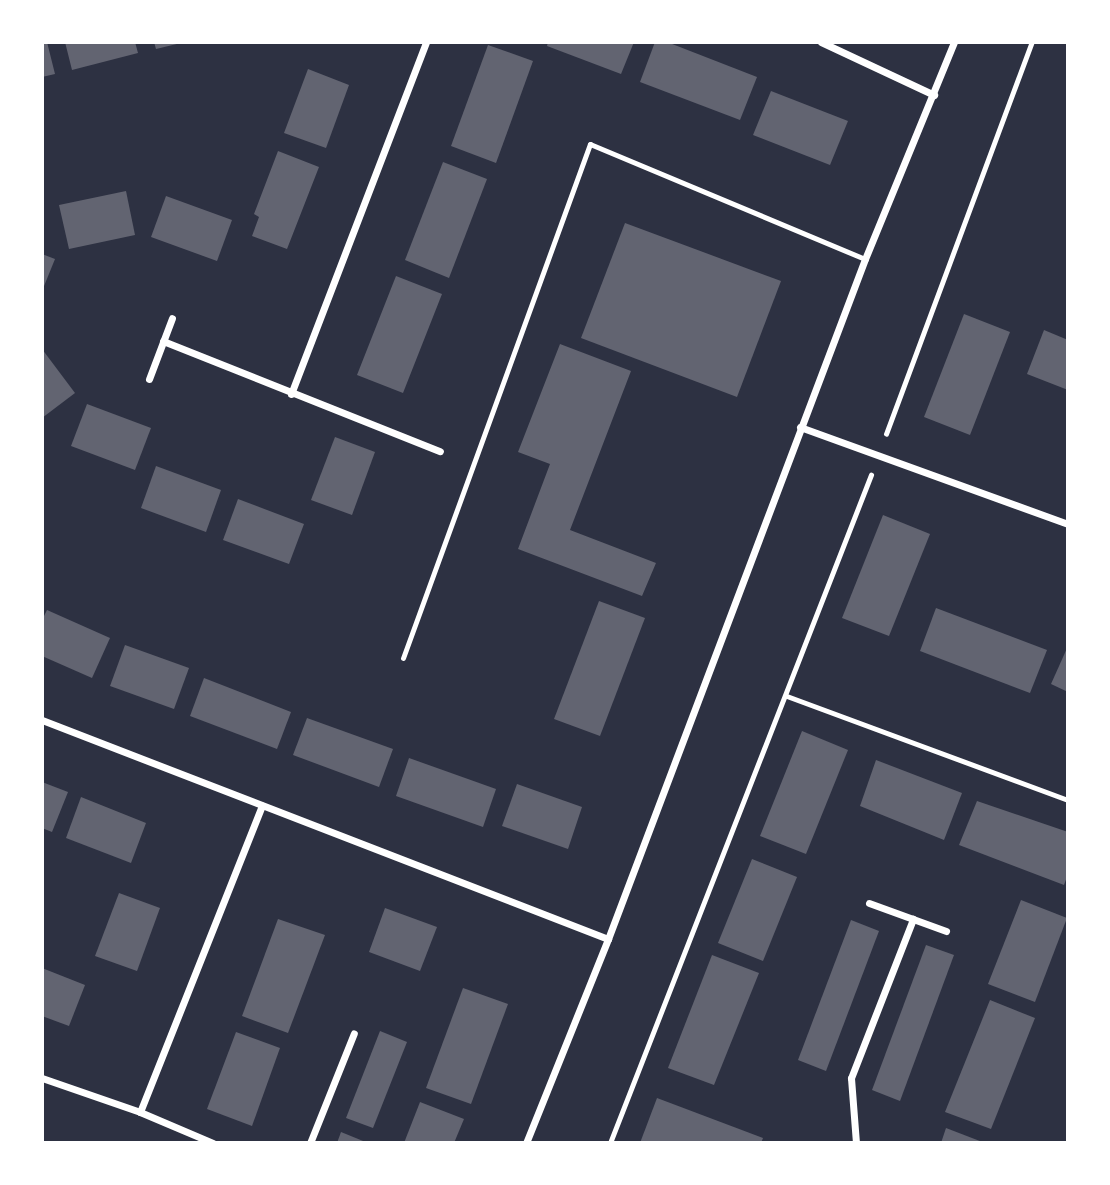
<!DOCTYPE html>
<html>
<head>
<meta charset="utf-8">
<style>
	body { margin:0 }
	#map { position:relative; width:1110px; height:1185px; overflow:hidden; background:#2d3142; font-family:Signika,sans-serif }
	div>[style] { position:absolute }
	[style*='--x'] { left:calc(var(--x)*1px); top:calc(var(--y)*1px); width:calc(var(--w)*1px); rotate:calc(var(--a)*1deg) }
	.building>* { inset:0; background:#626471 }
	.path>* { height:4.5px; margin:-2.25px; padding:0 2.25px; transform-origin:2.25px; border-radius:2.25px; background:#fff }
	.service>* { height:5px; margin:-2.5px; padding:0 2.5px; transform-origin:2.5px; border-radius:2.5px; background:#fff }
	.minor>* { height:7px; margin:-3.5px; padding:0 3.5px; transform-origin:3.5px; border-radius:3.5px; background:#fff }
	span { translate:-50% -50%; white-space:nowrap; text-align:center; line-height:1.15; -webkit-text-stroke:6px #fff; paint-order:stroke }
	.frame { position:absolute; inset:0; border:44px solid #fff; pointer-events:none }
</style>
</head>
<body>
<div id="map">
	<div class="building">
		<div style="clip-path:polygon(42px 42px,47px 42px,55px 74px,42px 77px)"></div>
		<div style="clip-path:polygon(65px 42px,135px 42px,138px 53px,72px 70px)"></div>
		<div style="clip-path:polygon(154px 42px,181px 42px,181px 43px,156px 49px)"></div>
		<div style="clip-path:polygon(548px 42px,634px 42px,621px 74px,547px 46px)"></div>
		<div style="clip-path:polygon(655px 42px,667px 42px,757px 77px,740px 120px,640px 82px)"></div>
		<div style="clip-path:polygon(488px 45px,533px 61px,496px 163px,451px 146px)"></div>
		<div style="clip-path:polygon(308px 69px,349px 85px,326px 148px,284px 133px)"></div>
		<div style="clip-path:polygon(771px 91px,848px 121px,830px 165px,753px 135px)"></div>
		<div style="clip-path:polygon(278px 151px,319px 167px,287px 249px,252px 236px,259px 217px,254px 214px)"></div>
		<div style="clip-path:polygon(443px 162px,487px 179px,449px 278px,405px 260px)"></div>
		<div style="clip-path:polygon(126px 191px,135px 235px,69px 249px,59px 205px)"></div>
		<div style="clip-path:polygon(166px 196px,232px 220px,217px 261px,151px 237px)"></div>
		<div style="clip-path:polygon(625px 223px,781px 281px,737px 397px,581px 338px)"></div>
		<div style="clip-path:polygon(42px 254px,55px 259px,42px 291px)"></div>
		<div style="clip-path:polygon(396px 276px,442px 294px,403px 393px,357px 375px)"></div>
		<div style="clip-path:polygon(964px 314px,1010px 332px,970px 435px,924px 417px)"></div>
		<div style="clip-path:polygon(1044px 330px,1068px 340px,1068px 390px,1027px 374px)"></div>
		<div style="clip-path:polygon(560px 344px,631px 371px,570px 530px,656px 563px,642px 596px,518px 549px,550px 464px,518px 452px)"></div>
		<div style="clip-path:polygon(42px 349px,75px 393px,42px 418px)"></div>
		<div style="clip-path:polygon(87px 404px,151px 428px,135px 470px,71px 446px)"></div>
		<div style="clip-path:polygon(335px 437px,375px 452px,352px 515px,311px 500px)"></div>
		<div style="clip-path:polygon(156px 466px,221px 490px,206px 532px,141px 508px)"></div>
		<div style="clip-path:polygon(238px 499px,304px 524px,289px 564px,223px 540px)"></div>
		<div style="clip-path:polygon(883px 515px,930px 534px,889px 636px,842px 618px)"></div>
		<div style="clip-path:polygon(599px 601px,645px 618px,600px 736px,554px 719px)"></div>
		<div style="clip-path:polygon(936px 608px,1047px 650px,1030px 693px,920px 651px)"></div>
		<div style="clip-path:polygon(47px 610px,110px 638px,92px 678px,42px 656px,42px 620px)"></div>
		<div style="clip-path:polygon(125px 645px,189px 668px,174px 709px,110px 686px)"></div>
		<div style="clip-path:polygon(1068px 646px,1068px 692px,1051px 684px)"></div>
		<div style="clip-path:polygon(204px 678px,291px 712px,277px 749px,190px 716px)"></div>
		<div style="clip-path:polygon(307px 718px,393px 749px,379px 787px,293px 755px)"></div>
		<div style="clip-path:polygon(802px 731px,848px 750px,806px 854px,760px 836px)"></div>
		<div style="clip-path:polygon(409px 758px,496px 789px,483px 827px,396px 796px)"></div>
		<div style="clip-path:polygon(876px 760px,962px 793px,944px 840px,860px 806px)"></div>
		<div style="clip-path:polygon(42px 782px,68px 792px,52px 832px,42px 828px)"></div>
		<div style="clip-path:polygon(517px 784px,582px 807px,568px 849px,502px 826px)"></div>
		<div style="clip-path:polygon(81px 797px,146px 823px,131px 863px,66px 838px)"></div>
		<div style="clip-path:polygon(977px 801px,1068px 832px,1068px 874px,1064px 885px,959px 845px)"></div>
		<div style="clip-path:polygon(752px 859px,797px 877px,763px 961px,718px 943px)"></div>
		<div style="clip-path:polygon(119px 893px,160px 908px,137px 971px,95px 956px)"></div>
		<div style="clip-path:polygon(1021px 900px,1067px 918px,1035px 1002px,988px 984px)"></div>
		<div style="clip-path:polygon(385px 908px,437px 927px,420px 971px,369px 952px)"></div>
		<div style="clip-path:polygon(278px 919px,325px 935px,288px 1033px,242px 1016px)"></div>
		<div style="clip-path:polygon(851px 920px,879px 931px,826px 1071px,798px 1060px)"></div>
		<div style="clip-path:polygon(926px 945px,954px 955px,900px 1101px,872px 1090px)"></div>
		<div style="clip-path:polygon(712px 955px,759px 973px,714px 1085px,668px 1068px)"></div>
		<div style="clip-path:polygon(42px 968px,85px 985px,69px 1026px,42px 1016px)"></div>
		<div style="clip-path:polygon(463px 988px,508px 1004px,471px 1104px,426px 1088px)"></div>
		<div style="clip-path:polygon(990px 1000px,1035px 1018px,991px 1129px,945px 1112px)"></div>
		<div style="clip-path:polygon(380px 1031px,407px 1042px,373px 1128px,346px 1118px)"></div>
		<div style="clip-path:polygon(236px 1032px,280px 1048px,252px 1126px,207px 1109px)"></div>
		<div style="clip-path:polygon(657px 1098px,763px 1138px,761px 1143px,640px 1143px)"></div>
		<div style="clip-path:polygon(420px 1102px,464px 1119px,454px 1143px,404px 1143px)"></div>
		<div style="clip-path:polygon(946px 1128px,985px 1143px,941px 1143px)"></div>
		<div style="clip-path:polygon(341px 1132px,368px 1143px,337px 1143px)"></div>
	</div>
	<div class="path">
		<div style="--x:886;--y:434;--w:418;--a:-69.6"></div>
		<div style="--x:787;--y:696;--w:300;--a:20.3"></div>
		<div style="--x:610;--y:1143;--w:717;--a:-68.66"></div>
	</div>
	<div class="service">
		<div style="--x:403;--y:658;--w:547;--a:-70.01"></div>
		<div style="--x:590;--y:144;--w:298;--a:22.7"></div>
	</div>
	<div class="minor">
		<div style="--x:821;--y:42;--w:125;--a:25.1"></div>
		<div style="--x:163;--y:341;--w:298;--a:21.7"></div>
		<div style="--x:149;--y:379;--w:65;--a:-69.3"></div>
		<div style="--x:291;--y:394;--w:377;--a:-69"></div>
		<div style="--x:800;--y:427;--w:285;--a:19.9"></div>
		<div style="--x:42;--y:720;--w:607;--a:21.15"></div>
		<div style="--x:869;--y:903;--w:82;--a:20"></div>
		<div style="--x:42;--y:1078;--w:104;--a:19.1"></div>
		<div style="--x:140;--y:1112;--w:330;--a:-68.3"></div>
		<div style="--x:140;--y:1112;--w:79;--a:23"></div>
		<div style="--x:310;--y:1143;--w:118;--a:-68.2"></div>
		<div style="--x:526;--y:1143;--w:220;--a:-68.1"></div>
		<div style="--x:608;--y:939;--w:727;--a:-69.3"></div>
		<div style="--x:865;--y:259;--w:235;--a:-67.7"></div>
		<div style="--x:856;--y:1143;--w:65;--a:-94.4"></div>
		<div style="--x:851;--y:1078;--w:171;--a:-68.7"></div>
	</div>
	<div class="frame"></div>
</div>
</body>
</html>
